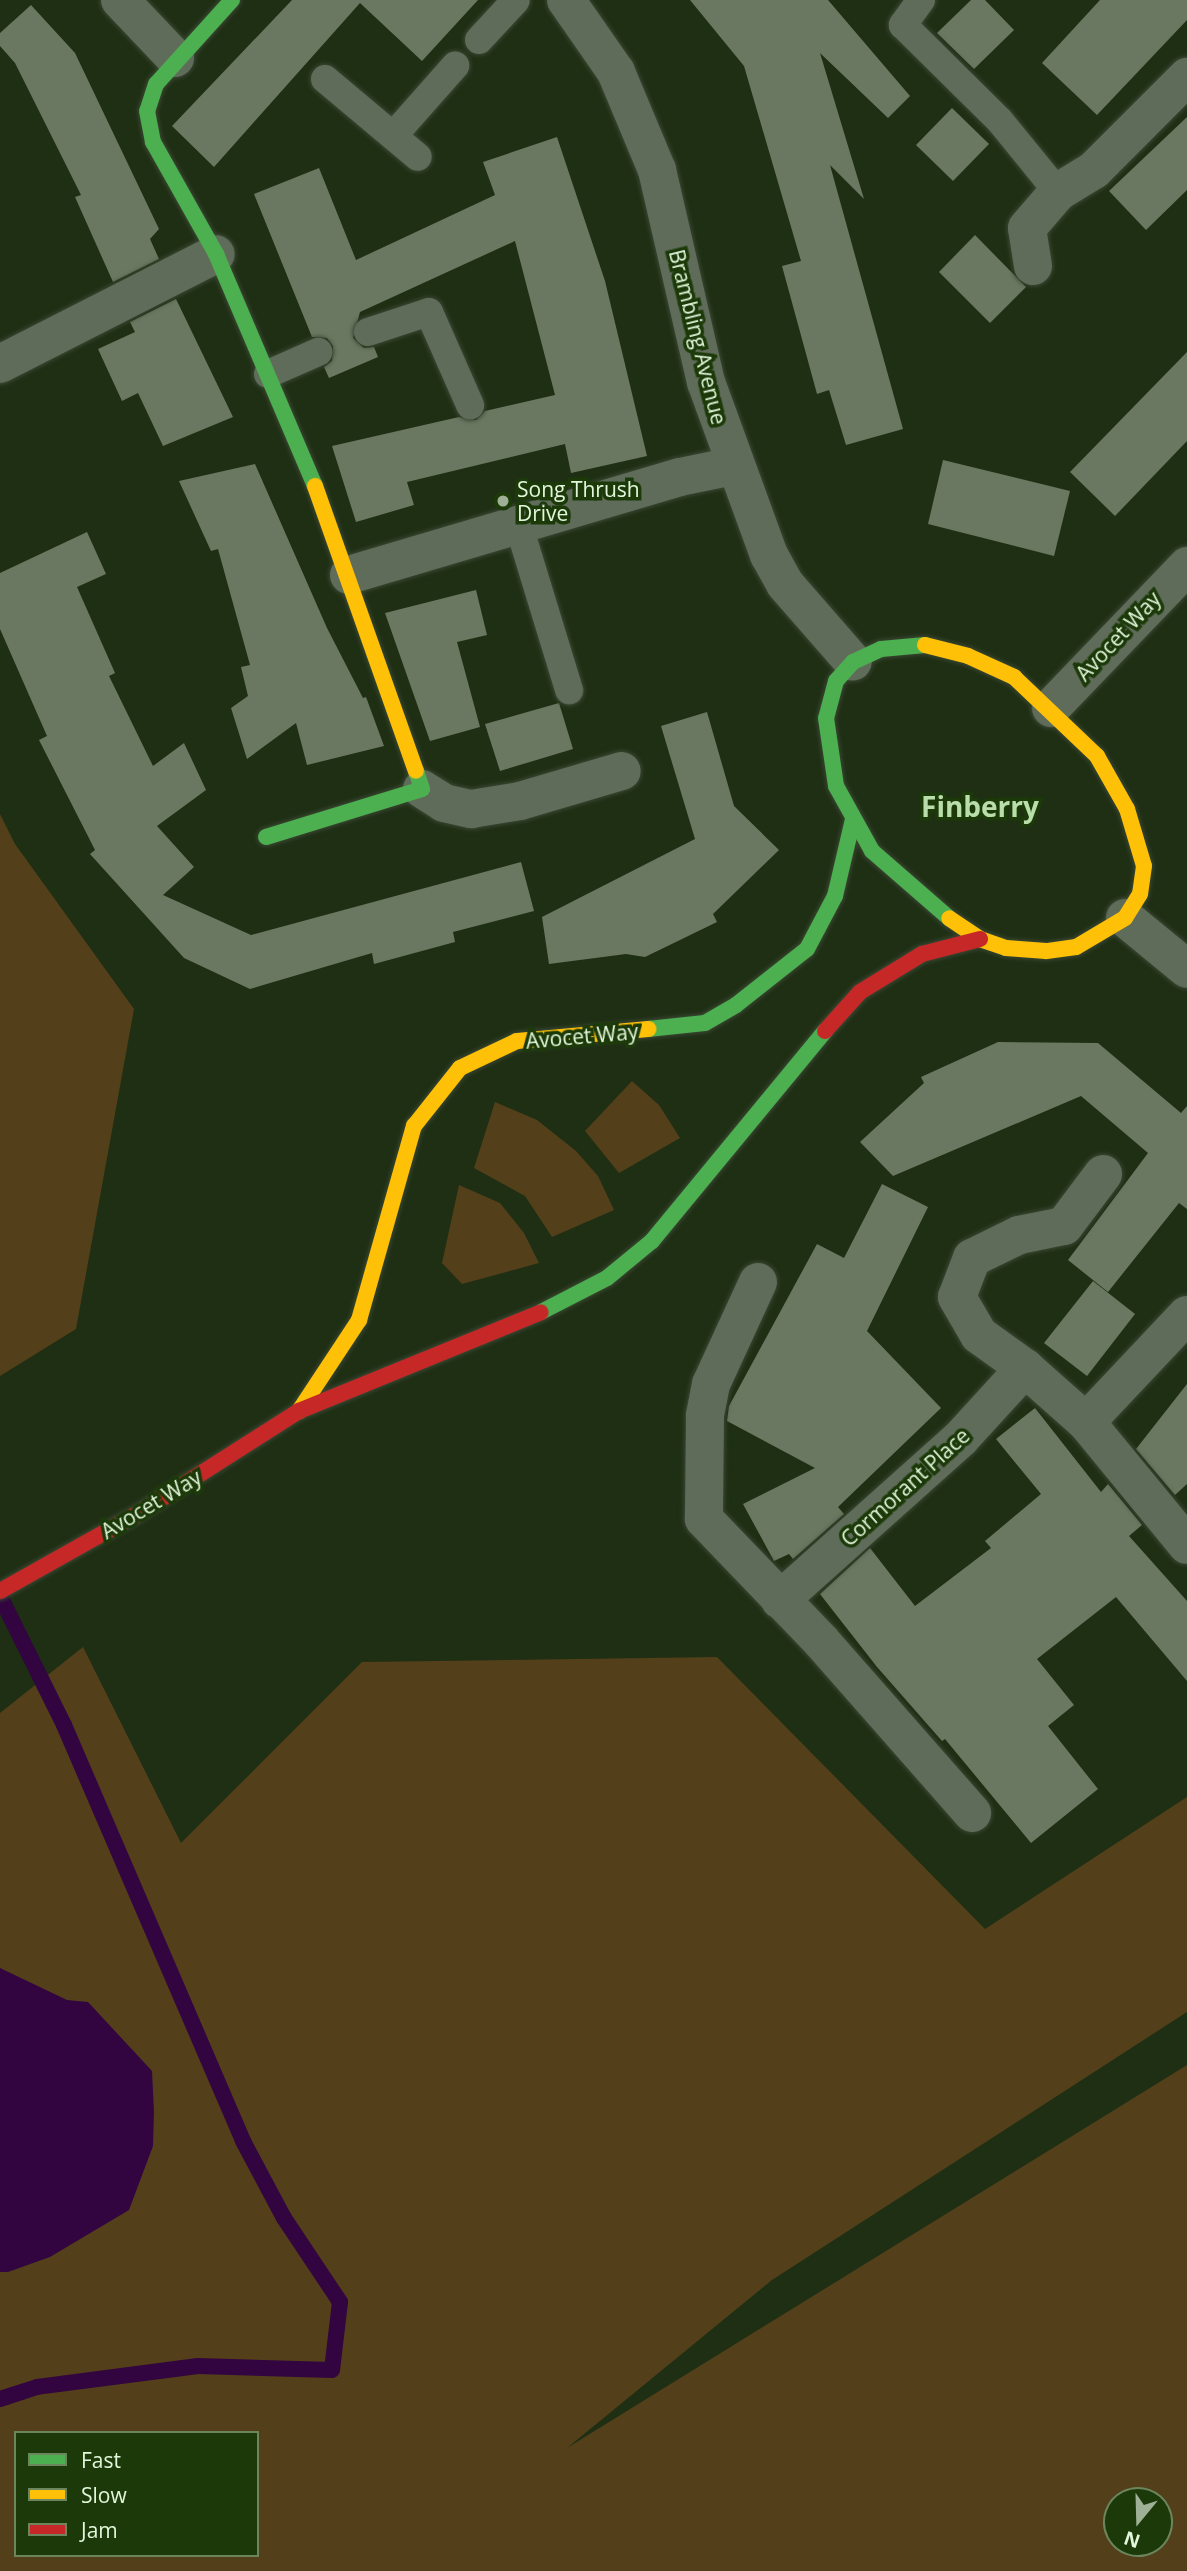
<!DOCTYPE html>
<html>
<head>
<meta charset="utf-8">
<style>
	body { margin:0 }
	#map { position:relative; width:1187px; height:2571px; overflow:hidden; background:#1f2f14; font-family:"Open Sans",sans-serif }
	div>[style] { position:absolute }
	[style*='--x'] { left:calc(var(--x)*1px); top:calc(var(--y)*1px); width:calc(var(--w)*1px); rotate:calc(var(--a)*1deg) }
	.green>* { inset:0; background:#533f1a }
	.water>* { inset:0; background:#320540 }
	.stream>* { height:16px; margin:-8px; padding:0 8px; transform-origin:8px; border-radius:8px; background:#320540 }
	.building>* { inset:0; background:#6a7862 }
	.roads { filter:drop-shadow(0 0 2px #3a4733) drop-shadow(0 0 2px #3a4733) }
	.lane>* { height:28px; margin:-14px; padding:0 14px; transform-origin:14px; border-radius:14px; background:#606c5a }
	.street>* { height:38px; margin:-19px; padding:0 19px; transform-origin:19px; border-radius:19px; background:#606c5a }
	.fast>* { height:16px; margin:-8px; padding:0 8px; transform-origin:8px; border-radius:8px; background:#4caf50 }
	.slow>* { height:16px; margin:-8px; padding:0 8px; transform-origin:8px; border-radius:8px; background:#ffc107 }
	.jam>* { height:16px; margin:-8px; padding:0 8px; transform-origin:8px; border-radius:8px; background:#c62828 }
	.dots>* { width:19px; height:19px; translate:-50% -50%; box-sizing:border-box; border:4px solid #1c3a09; border-radius:50% }
	span { translate:-50% -50%; white-space:nowrap; text-align:center; line-height:1.15; -webkit-text-stroke:7px #1c3a09; paint-order:stroke }
	.street-label { font-size:21px; color:#e3f6db }
	.poi-label { font-size:21px; color:#e3f6db }
	.left { translate:0 -50%; text-align:left }
	.district-label { font-size:28px; color:#b9dea9; font-weight:700 }
	.legend { position:absolute; left:14px; top:2431px; width:245px; height:126px; box-sizing:border-box; background:#1c3a09; border:2px solid #6c855d; margin:0; padding:9px 12px; list-style:none; font-size:21px; color:#e3f6db }
	.legend li { display:flex; align-items:center; gap:14px; height:35px }
	.legend b { width:35px; border:2px solid #6c855d }
	.north { position:absolute; left:1103px; top:2487px; width:70px; height:70px; box-sizing:border-box; background:#1c3a09; border:2px solid #6c855d; border-radius:50%; rotate:199deg; font-size:19px; font-weight:700; line-height:28px; text-align:center; color:#e3f6db }
	.north::after { content:''; display:block; margin:auto; width:24px; height:32px; background:#9eb095; clip-path:polygon(50% 0,100% 100%,50% 72%,0 100%) }
</style>
</head>
<body>
<div id="map">
	<div class="green">
		<div style="clip-path:polygon(0 814px,15px 844px,134px 1009px,76px 1329px,0 1376px)"></div>
		<div style="clip-path:polygon(632px 1081px,659px 1105px,680px 1138px,619px 1173px,585px 1131px)"></div>
		<div style="clip-path:polygon(495px 1102px,537px 1120px,576px 1151px,598px 1176px,614px 1210px,552px 1237px,525px 1196px,474px 1168px)"></div>
		<div style="clip-path:polygon(459px 1185px,500px 1203px,524px 1233px,539px 1263px,462px 1284px,442px 1263px)"></div>
		<div style="clip-path:polygon(evenodd,83px 1647px,181px 1843px,362px 1662px,717px 1657px,985px 1929px,1187px 1797px,1187px 2012px,772px 2280px,567px 2448px,1187px 2065px,1187px 2571px,0 2571px,0 1713px,83px 1647px,16px 2433px,257px 2433px,257px 2555px,16px 2555px,16px 2433px,83px 1647px,1117px 2501px,1159px 2501px,1159px 2543px,1117px 2543px,1117px 2501px)"></div>
	</div>
	<div class="water">
		<div style="clip-path:polygon(0 1968px,67px 2000px,88px 2002px,152px 2071px,154px 2112px,153px 2146px,129px 2210px,50px 2257px,8px 2272px,0 2272px)"></div>
	</div>
	<div class="stream">
		<div style="--x:0;--y:1596;--w:144;--a:63.6"></div>
		<div style="--x:64;--y:1725;--w:453;--a:66.7"></div>
		<div style="--x:243;--y:2141;--w:87;--a:62"></div>
		<div style="--x:284;--y:2218;--w:101;--a:56.3"></div>
		<div style="--x:340;--y:2302;--w:68;--a:96.7"></div>
		<div style="--x:332;--y:2370;--w:134;--a:-178.3"></div>
		<div style="--x:198;--y:2366;--w:162;--a:172.6"></div>
		<div style="--x:37;--y:2387;--w:39;--a:162"></div>
	</div>
	<div class="building">
		<div style="clip-path:polygon(292px 0,478px 0,422px 61px,360px 3px,214px 167px,172px 126px)"></div>
		<div style="clip-path:polygon(690px 0,828px 0,910px 96px,888px 118px,820px 53px,864px 199px,830px 165px,903px 429px,846px 445px,829px 390px,817px 394px,782px 266px,801px 261px,744px 66px)"></div>
		<div style="clip-path:polygon(971px 0,985px 0,1014px 30px,974px 69px,937px 33px)"></div>
		<div style="clip-path:polygon(1100px 0,1187px 0,1187px 20px,1097px 115px,1042px 63px)"></div>
		<div style="clip-path:polygon(31px 5px,75px 53px,159px 229px,150px 239px,159px 259px,113px 282px,75px 197px,81px 195px,15px 63px,0 46px,0 33px)"></div>
		<div style="clip-path:polygon(952px 108px,989px 144px,953px 181px,916px 145px)"></div>
		<div style="clip-path:polygon(1187px 117px,1187px 190px,1146px 230px,1109px 191px)"></div>
		<div style="clip-path:polygon(557px 137px,605px 281px,647px 456px,571px 473px,565px 444px,407px 482px,414px 505px,356px 522px,332px 446px,459px 417px,476px 420px,485px 411px,555px 395px,515px 241px,360px 312px,353px 338px,364px 348px,374px 347px,378px 357px,329px 378px,324px 367px,332px 361px,333px 346px,327px 338px,312px 337px,254px 194px,319px 168px,356px 260px,495px 195px,483px 162px)"></div>
		<div style="clip-path:polygon(975px 235px,1026px 287px,990px 323px,939px 272px)"></div>
		<div style="clip-path:polygon(176px 299px,233px 417px,163px 446px,138px 393px,122px 401px,98px 349px,135px 332px,130px 322px)"></div>
		<div style="clip-path:polygon(1187px 352px,1187px 441px,1115px 516px,1070px 472px)"></div>
		<div style="clip-path:polygon(943px 460px,1070px 491px,1054px 556px,928px 524px)"></div>
		<div style="clip-path:polygon(255px 464px,327px 628px,363px 698px,366px 697px,384px 746px,307px 765px,296px 723px,247px 759px,231px 708px,248px 696px,241px 667px,250px 665px,218px 549px,211px 551px,179px 481px)"></div>
		<div style="clip-path:polygon(87px 532px,106px 574px,77px 587px,115px 673px,109px 676px,153px 766px,184px 743px,206px 790px,157px 826px,194px 867px,163px 895px,251px 935px,521px 862px,534px 911px,453px 932px,455px 942px,374px 964px,372px 953px,250px 989px,184px 958px,90px 854px,95px 850px,39px 740px,47px 736px,0 629px,0 573px)"></div>
		<div style="clip-path:polygon(476px 590px,487px 635px,457px 642px,480px 727px,430px 741px,385px 613px)"></div>
		<div style="clip-path:polygon(559px 703px,573px 749px,500px 771px,485px 724px)"></div>
		<div style="clip-path:polygon(707px 712px,734px 806px,779px 850px,713px 914px,717px 922px,645px 957px,626px 954px,549px 964px,542px 917px,695px 839px,661px 726px)"></div>
		<div style="clip-path:polygon(998px 1042px,1098px 1043px,1181px 1113px,1187px 1106px,1187px 1209px,1179px 1203px,1108px 1292px,1068px 1260px,1148px 1153px,1081px 1096px,893px 1176px,860px 1142px,924px 1083px,921px 1077px)"></div>
		<div style="clip-path:polygon(882px 1184px,928px 1207px,867px 1331px,941px 1408px,838px 1507px,844px 1514px,793px 1559px,789px 1554px,774px 1561px,743px 1504px,815px 1468px,727px 1421px,729px 1406px,817px 1244px,844px 1258px)"></div>
		<div style="clip-path:polygon(1093px 1281px,1135px 1314px,1087px 1376px,1044px 1343px)"></div>
		<div style="clip-path:polygon(1187px 1384px,1187px 1484px,1175px 1495px,1136px 1449px)"></div>
		<div style="clip-path:polygon(1035px 1408px,1101px 1492px,1108px 1484px,1142px 1525px,1129px 1536px,1187px 1601px,1187px 1681px,1116px 1597px,1037px 1659px,1074px 1705px,1048px 1726px,1098px 1789px,1031px 1843px,945px 1739px,942px 1741px,877px 1667px,820px 1594px,870px 1548px,915px 1606px,991px 1548px,985px 1541px,1041px 1494px,996px 1439px)"></div>
	</div>
	<div class="roads">
		<div class="lane">
			<div style="--x:921;--y:0;--w:31;--a:126"></div>
			<div style="--x:903;--y:25;--w:136;--a:44.7"></div>
			<div style="--x:1000;--y:121;--w:92;--a:50.8"></div>
			<div style="--x:479;--y:40;--w:54;--a:-47.2"></div>
			<div style="--x:325;--y:79;--w:121;--a:40"></div>
			<div style="--x:393;--y:136;--w:94;--a:-48.5"></div>
			<div style="--x:368;--y:332;--w:64;--a:-18.2"></div>
			<div style="--x:429;--y:312;--w:102;--a:66.2"></div>
			<div style="--x:268;--y:374;--w:55;--a:-23.7"></div>
			<div style="--x:518;--y:523;--w:175;--a:73"></div>
		</div>
		<div class="street">
			<div style="--x:120;--y:0;--w:80;--a:46.5"></div>
			<div style="--x:566;--y:0;--w:88;--a:55.2"></div>
			<div style="--x:616;--y:72;--w:106;--a:67.3"></div>
			<div style="--x:657;--y:170;--w:218;--a:77"></div>
			<div style="--x:706;--y:382;--w:184;--a:70"></div>
			<div style="--x:769;--y:555;--w:33;--a:61"></div>
			<div style="--x:785;--y:584;--w:103;--a:48.9"></div>
			<div style="--x:1033;--y:266;--w:38;--a:-99"></div>
			<div style="--x:1027;--y:228;--w:48;--a:-49.3"></div>
			<div style="--x:1058;--y:192;--w:42;--a:-31.4"></div>
			<div style="--x:1094;--y:170;--w:132;--a:-45"></div>
			<div style="--x:0;--y:364;--w:242;--a:-27"></div>
			<div style="--x:349;--y:575;--w:345;--a:-16.5"></div>
			<div style="--x:680;--y:477;--w:54;--a:-11.7"></div>
			<div style="--x:1051;--y:708;--w:197;--a:-46.2"></div>
			<div style="--x:422;--y:789;--w:26;--a:32"></div>
			<div style="--x:444;--y:803;--w:28;--a:13"></div>
			<div style="--x:471;--y:809;--w:50;--a:-9.3"></div>
			<div style="--x:520;--y:801;--w:106;--a:-16.4"></div>
			<div style="--x:1125;--y:918;--w:80;--a:39.4"></div>
			<div style="--x:758;--y:1282;--w:112;--a:114.7"></div>
			<div style="--x:711;--y:1384;--w:33;--a:101"></div>
			<div style="--x:705;--y:1416;--w:103;--a:90.6"></div>
			<div style="--x:704;--y:1519;--w:169;--a:46.2"></div>
			<div style="--x:821;--y:1641;--w:229;--a:48.7"></div>
			<div style="--x:1025;--y:1368;--w:57;--a:-144.3"></div>
			<div style="--x:979;--y:1335;--w:44;--a:-120.1"></div>
			<div style="--x:957;--y:1297;--w:42;--a:-69"></div>
			<div style="--x:972;--y:1258;--w:52;--a:-26.1"></div>
			<div style="--x:1019;--y:1235;--w:46;--a:-11.3"></div>
			<div style="--x:1064;--y:1226;--w:65;--a:-53.1"></div>
			<div style="--x:1086;--y:1422;--w:147;--a:-46.7"></div>
			<div style="--x:780;--y:1600;--w:243;--a:-41.8"></div>
			<div style="--x:961;--y:1438;--w:95;--a:-47.6"></div>
			<div style="--x:1025;--y:1368;--w:81;--a:41.5"></div>
			<div style="--x:1086;--y:1422;--w:159;--a:50.6"></div>
		</div>
		<div class="fast">
			<div style="--x:232;--y:0;--w:113;--a:132.1"></div>
			<div style="--x:156;--y:84;--w:28;--a:108"></div>
			<div style="--x:147;--y:111;--w:32;--a:79"></div>
			<div style="--x:153;--y:142;--w:129;--a:60.6"></div>
			<div style="--x:216;--y:254;--w:252;--a:66.9"></div>
			<div style="--x:925;--y:645;--w:44;--a:174.8"></div>
			<div style="--x:881;--y:649;--w:31;--a:155"></div>
			<div style="--x:853;--y:662;--w:25;--a:132"></div>
			<div style="--x:836;--y:681;--w:38;--a:105"></div>
			<div style="--x:826;--y:718;--w:69;--a:81.6"></div>
			<div style="--x:836;--y:786;--w:74;--a:61"></div>
			<div style="--x:872;--y:851;--w:102;--a:41"></div>
			<div style="--x:266;--y:837;--w:163;--a:-17.1"></div>
			<div style="--x:422;--y:789;--w:19;--a:-108"></div>
			<div style="--x:648;--y:1029;--w:57;--a:-6"></div>
			<div style="--x:705;--y:1023;--w:36;--a:-30"></div>
			<div style="--x:736;--y:1005;--w:90;--a:-38.3"></div>
			<div style="--x:807;--y:949;--w:60;--a:-62.2"></div>
			<div style="--x:835;--y:896;--w:79;--a:-76.8"></div>
			<div style="--x:541;--y:1312;--w:74;--a:-27.3"></div>
			<div style="--x:607;--y:1278;--w:58;--a:-39.4"></div>
			<div style="--x:652;--y:1241;--w:272;--a:-50.5"></div>
		</div>
		<div class="slow">
			<div style="--x:315;--y:486;--w:302;--a:70.5"></div>
			<div style="--x:925;--y:645;--w:44;--a:14.3"></div>
			<div style="--x:968;--y:656;--w:51;--a:24.5"></div>
			<div style="--x:1014;--y:677;--w:115;--a:43.6"></div>
			<div style="--x:1097;--y:756;--w:61;--a:60.5"></div>
			<div style="--x:1127;--y:809;--w:59;--a:73.4"></div>
			<div style="--x:1144;--y:866;--w:28;--a:98"></div>
			<div style="--x:1140;--y:894;--w:28;--a:122"></div>
			<div style="--x:1125;--y:918;--w:57;--a:149.4"></div>
			<div style="--x:1076;--y:947;--w:30;--a:172"></div>
			<div style="--x:1046;--y:951;--w:40;--a:-175.7"></div>
			<div style="--x:1006;--y:948;--w:28;--a:-161"></div>
			<div style="--x:980;--y:939;--w:37;--a:-146"></div>
			<div style="--x:299;--y:1411;--w:109;--a:-56.6"></div>
			<div style="--x:359;--y:1320;--w:202;--a:-74.2"></div>
			<div style="--x:414;--y:1126;--w:74;--a:-51.6"></div>
			<div style="--x:460;--y:1068;--w:63;--a:-25.3"></div>
			<div style="--x:517;--y:1041;--w:132;--a:-5.2"></div>
		</div>
		<div class="jam">
			<div style="--x:825;--y:1031;--w:52;--a:-48.1"></div>
			<div style="--x:860;--y:992;--w:73;--a:-31.5"></div>
			<div style="--x:922;--y:954;--w:60;--a:-14.5"></div>
			<div style="--x:0;--y:1591;--w:159;--a:-29.3"></div>
			<div style="--x:139;--y:1513;--w:190;--a:-32.5"></div>
			<div style="--x:299;--y:1411;--w:261;--a:-22.2"></div>
		</div>
	</div>
	<div class="dots">
		<div style="left:503px;top:501px;background:#9eb095"></div>
	</div>
	<div class="street-label">
		<span style="left:698px;top:337px;rotate:76deg">Brambling Avenue</span>
		<span style="left:1118px;top:636px;rotate:-47deg">Avocet Way</span>
		<span style="left:582px;top:1036px;rotate:-5deg">Avocet Way</span>
		<span style="left:905px;top:1487px;rotate:-42deg">Cormorant Place</span>
		<span style="left:151px;top:1504px;rotate:-31deg">Avocet Way</span>
	</div>
	<div class="poi-label">
		<span class="left" style="left:517px;top:501px">Song Thrush<br>Drive</span>
	</div>
	<div class="district-label">
		<span style="left:980px;top:806px">Finberry</span>
	</div>
	<ul class="legend">
	<li><b style="height:9px;background:#4caf50"></b>Fast</li>
	<li><b style="height:9px;background:#ffc107"></b>Slow</li>
	<li><b style="height:9px;background:#c62828"></b>Jam</li>
	</ul>
	<div class="north">N</div>
</div>
</body>
</html>
